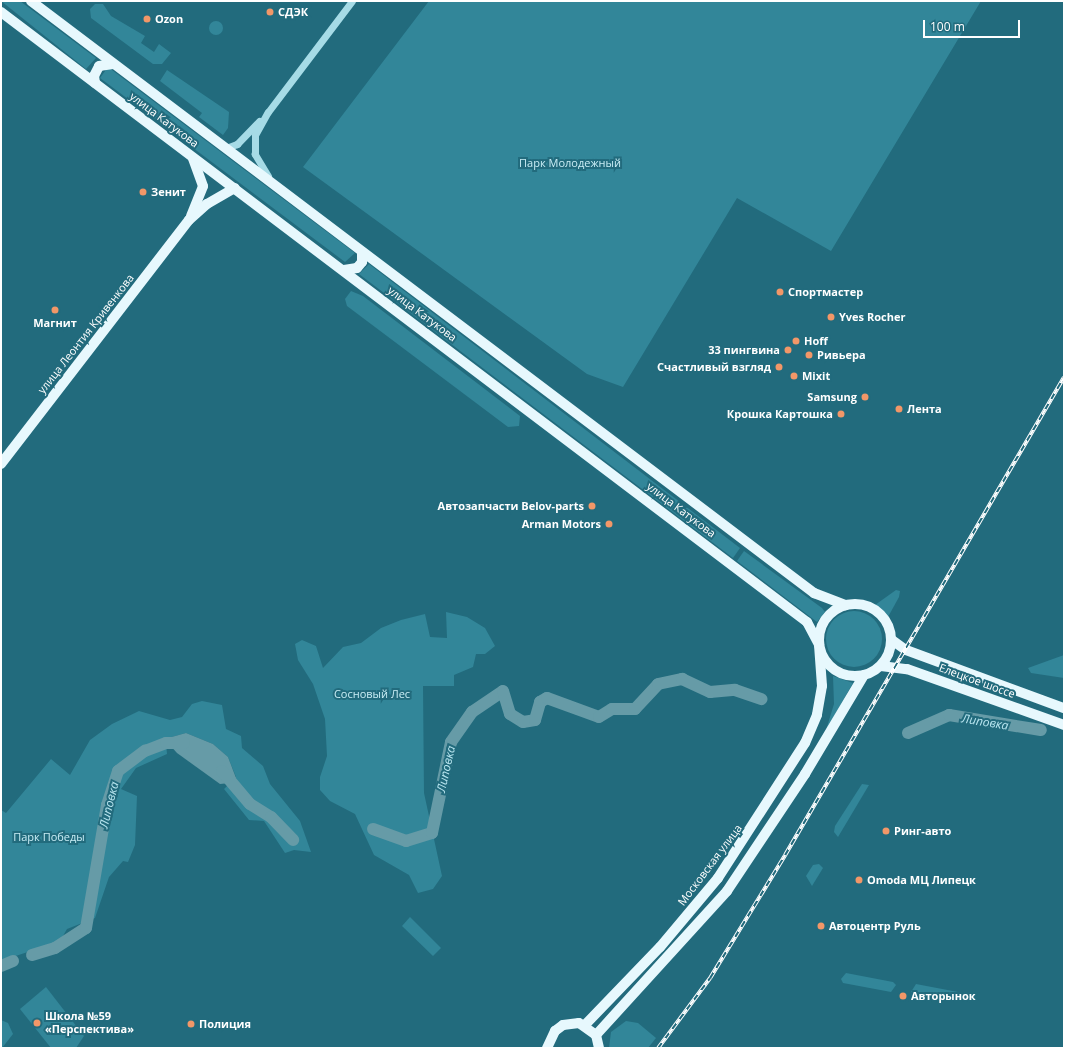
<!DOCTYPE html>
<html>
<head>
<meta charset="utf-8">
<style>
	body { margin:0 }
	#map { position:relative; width:1065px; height:1049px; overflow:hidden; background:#226b7d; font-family:"Open Sans",sans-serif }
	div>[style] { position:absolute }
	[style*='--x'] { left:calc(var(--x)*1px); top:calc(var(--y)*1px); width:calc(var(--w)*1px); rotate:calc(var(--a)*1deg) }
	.green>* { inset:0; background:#328699 }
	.round { border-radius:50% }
	.water>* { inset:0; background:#669ba7 }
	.river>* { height:12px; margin:-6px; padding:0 6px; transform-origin:6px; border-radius:6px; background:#669ba7 }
	.minor>* { height:7px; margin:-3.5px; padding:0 3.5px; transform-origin:3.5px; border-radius:3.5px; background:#a6dbe6 }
	.major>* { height:10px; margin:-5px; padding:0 5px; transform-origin:5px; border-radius:5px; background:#e7f8fd }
	.major>.ring { margin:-5px; padding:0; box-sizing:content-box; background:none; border:10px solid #e7f8fd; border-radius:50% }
	.rail>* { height:3.5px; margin-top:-1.75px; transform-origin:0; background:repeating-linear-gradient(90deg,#226b7d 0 6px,#fff 0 12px); box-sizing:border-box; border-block:1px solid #fff }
	.dots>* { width:11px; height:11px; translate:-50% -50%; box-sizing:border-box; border:2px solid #226b7d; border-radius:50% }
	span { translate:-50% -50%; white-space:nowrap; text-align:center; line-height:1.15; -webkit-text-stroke:4px #226b7d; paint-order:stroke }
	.poi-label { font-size:11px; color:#fff; font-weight:700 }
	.left { translate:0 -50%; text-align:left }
	.right { translate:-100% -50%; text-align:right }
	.street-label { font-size:11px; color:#fff }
	.park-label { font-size:11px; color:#c9edf5 }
	.water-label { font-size:12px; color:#b9e6f0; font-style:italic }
	.frame { position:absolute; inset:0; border:2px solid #fff; pointer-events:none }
	.scale { position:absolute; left:923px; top:20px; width:97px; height:18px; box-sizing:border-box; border:2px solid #fff; border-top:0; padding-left:5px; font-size:12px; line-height:14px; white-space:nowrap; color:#fff; -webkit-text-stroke:3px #226b7d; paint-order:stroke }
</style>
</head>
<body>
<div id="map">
	<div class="green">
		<div style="clip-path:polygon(1px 1px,20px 1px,96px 58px,86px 69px)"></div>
		<div style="clip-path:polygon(429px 1px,981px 1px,831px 251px,737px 198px,623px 387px,587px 374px,303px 167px)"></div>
		<div style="clip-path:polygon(95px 4px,103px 4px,111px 16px,145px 36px,141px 43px,154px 52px,159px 44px,171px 53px,162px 64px,153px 64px,91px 18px,90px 9px)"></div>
		<div class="round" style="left:209px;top:21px;width:14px;height:14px"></div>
		<div style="clip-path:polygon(108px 67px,355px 253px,345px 262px,100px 78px)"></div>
		<div style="clip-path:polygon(167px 70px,229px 112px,228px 128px,223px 135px,199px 117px,202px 113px,160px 81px)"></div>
		<div style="clip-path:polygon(369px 264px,740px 548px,733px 558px,359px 274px)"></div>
		<div style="clip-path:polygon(351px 291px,363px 296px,520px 416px,519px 426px,508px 427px,347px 306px,345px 299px)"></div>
		<div style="clip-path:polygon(744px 551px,822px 608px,825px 612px,817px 622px,737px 561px)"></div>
		<div style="clip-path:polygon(896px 590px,900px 591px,899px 597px,888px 617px,875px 605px)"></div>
		<div class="round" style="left:826px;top:611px;width:56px;height:56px"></div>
		<div style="clip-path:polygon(446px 612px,467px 617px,485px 628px,495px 646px,485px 654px,476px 654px,473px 667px,454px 675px,454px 686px,423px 686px,424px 793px,442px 876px,433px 889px,418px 893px,409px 875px,374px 855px,355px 814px,330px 801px,320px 790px,320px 777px,327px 756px,325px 719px,313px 684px,298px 660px,295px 644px,302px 640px,316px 646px,323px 668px,343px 647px,361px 643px,381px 628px,401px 620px,425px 614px,430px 637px,447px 638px)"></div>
		<div style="clip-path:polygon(1064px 655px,1064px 678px,1031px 673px,1028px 668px)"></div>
		<div style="clip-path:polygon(833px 676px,853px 683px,826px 730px,834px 704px)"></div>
		<div style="clip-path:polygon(202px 701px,222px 705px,226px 729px,241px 736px,242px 748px,263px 766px,270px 784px,300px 821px,311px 852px,294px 850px,285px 853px,264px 821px,249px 820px,224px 789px,236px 777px,228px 757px,213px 744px,186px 733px,161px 740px,166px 743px,167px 754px,136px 768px,121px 789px,137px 796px,135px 845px,128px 862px,123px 861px,109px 877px,95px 918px,67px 929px,60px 941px,1px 961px,1px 810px,6px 813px,51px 759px,70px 775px,90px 740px,112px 724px,139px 711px,170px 720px,182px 717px,192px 704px)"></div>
		<div style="clip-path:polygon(862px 784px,869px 785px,838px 837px,834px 832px,835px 826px)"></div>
		<div style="clip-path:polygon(819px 864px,823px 868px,812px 886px,806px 876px,813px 865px)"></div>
		<div style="clip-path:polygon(410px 917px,441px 948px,433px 956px,402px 926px)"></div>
		<div style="clip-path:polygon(846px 973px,893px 982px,896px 985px,891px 992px,843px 983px,841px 979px)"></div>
		<div style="clip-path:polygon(916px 984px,958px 992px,961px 1000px,916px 995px,911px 992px)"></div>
		<div style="clip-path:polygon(46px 987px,84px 1036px,76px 1048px,51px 1048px,20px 1009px)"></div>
		<div style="clip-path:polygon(1px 1020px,8px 1023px,13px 1034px,2px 1048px)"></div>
		<div style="clip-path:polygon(626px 1021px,638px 1023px,656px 1038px,648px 1048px,609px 1048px,611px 1032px)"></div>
	</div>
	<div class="water">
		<div style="clip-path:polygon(186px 733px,213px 744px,228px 757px,236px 778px,230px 783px,220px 784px,177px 753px,168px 743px,168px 738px)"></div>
	</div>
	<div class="river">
		<div style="--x:908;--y:733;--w:45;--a:-23.7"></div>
		<div style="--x:949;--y:715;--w:93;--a:9.3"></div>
		<div style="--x:222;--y:771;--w:43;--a:49.7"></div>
		<div style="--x:250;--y:804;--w:25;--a:32"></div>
		<div style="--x:271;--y:817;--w:32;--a:46"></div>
		<div style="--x:373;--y:829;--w:35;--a:20"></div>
		<div style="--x:406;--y:841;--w:27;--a:-17"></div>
		<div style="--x:432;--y:833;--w:93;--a:-78.2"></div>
		<div style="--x:451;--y:742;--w:37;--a:-55"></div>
		<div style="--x:472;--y:712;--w:37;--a:-34"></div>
		<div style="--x:503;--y:691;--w:24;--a:73"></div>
		<div style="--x:510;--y:714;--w:15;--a:32"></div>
		<div style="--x:523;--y:722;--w:12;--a:-9"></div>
		<div style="--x:535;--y:720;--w:19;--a:-74"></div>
		<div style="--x:540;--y:702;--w:8;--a:-30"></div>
		<div style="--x:547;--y:698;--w:55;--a:20.1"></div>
		<div style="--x:599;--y:717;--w:15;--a:-32"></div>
		<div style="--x:612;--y:709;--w:23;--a:0"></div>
		<div style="--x:635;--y:709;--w:34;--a:-47"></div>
		<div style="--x:658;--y:684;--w:25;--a:-12"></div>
		<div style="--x:682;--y:679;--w:31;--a:25"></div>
		<div style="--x:710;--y:692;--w:25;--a:-5"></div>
		<div style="--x:735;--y:690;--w:28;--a:19"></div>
		<div style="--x:32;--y:955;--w:24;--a:-17"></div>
		<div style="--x:55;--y:948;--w:37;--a:-33"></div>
		<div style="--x:86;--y:928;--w:125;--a:-80.3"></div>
		<div style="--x:107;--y:805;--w:36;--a:-72"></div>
		<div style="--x:118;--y:771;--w:34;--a:-37"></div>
		<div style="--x:145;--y:751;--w:22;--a:-21"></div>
		<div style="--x:166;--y:743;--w:18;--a:0"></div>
		<div style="--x:1;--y:966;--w:13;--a:-23"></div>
	</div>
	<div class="minor">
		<div style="--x:226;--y:148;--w:12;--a:-20"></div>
		<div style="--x:237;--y:144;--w:32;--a:-46"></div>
		<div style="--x:268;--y:176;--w:26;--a:-121"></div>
		<div style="--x:255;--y:154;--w:19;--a:-90"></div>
		<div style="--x:255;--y:135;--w:26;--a:-61"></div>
		<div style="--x:268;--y:112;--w:139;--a:-52.9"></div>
	</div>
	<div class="major">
		<div style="--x:31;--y:1;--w:982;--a:37.09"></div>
		<div style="--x:814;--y:593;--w:34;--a:21"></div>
		<div style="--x:1;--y:12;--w:1011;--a:37.12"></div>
		<div style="--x:807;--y:622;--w:26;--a:62"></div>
		<div style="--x:819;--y:645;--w:41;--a:85.8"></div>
		<div style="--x:822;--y:686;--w:29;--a:100"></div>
		<div style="--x:817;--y:715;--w:30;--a:113"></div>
		<div style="--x:805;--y:743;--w:161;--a:122.8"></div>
		<div style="--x:718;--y:878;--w:90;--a:130"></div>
		<div style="--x:660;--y:947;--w:108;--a:133.9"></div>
		<div style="--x:95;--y:83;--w:7;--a:-98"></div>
		<div style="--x:94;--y:76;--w:11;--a:-63"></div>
		<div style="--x:99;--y:66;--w:14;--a:-8"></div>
		<div style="--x:191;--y:216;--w:32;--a:-68"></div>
		<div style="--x:203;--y:186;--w:29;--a:-110"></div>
		<div style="--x:344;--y:270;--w:13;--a:-9"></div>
		<div style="--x:357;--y:268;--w:8;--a:-50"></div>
		<div style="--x:362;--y:262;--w:10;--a:-90"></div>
		<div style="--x:1;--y:464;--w:308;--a:-52.4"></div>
		<div style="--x:189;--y:220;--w:24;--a:-42"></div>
		<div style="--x:207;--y:204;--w:32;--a:-30"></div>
		<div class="ring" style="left:819px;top:604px;width:62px;height:62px"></div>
		<div style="--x:892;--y:640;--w:17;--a:36"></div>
		<div style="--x:906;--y:650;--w:168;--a:20.2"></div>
		<div style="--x:881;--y:666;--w:26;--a:7"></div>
		<div style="--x:907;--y:669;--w:167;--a:19.6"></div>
		<div style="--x:596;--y:1035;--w:195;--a:-47.7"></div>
		<div style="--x:727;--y:891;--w:141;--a:-56.3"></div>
		<div style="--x:805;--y:774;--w:115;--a:-59.2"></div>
		<div style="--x:547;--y:1048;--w:19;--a:-65"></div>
		<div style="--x:555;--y:1031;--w:10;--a:-37"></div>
		<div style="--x:563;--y:1025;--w:16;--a:-7"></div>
		<div style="--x:579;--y:1023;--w:21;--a:35"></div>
		<div style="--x:596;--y:1035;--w:13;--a:77"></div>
	</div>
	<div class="rail">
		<div style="--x:658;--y:1048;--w:87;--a:-53.4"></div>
		<div style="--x:710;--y:978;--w:144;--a:-58.6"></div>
		<div style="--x:785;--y:855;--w:553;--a:-59.73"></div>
	</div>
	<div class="dots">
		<div style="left:270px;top:12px;background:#f29768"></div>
		<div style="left:147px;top:19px;background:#f29768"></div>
		<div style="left:143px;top:192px;background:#f29768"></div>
		<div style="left:780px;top:292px;background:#f29768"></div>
		<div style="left:55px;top:310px;background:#f29768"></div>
		<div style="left:831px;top:317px;background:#f29768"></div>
		<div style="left:796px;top:341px;background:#f29768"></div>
		<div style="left:788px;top:350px;background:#f29768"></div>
		<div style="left:809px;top:355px;background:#f29768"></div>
		<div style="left:779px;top:367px;background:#f29768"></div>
		<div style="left:794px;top:376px;background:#f29768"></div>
		<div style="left:865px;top:397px;background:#f29768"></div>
		<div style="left:899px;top:409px;background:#f29768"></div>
		<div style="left:841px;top:414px;background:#f29768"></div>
		<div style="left:592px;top:506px;background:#f29768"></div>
		<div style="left:609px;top:524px;background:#f29768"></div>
		<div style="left:886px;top:831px;background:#f29768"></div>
		<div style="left:859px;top:880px;background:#f29768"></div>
		<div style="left:821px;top:926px;background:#f29768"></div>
		<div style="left:903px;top:996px;background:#f29768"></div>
		<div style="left:37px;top:1023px;background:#f29768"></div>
		<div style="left:191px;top:1024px;background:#f29768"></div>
	</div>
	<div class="poi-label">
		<span class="left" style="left:278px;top:12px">СДЭК</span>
		<span class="left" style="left:155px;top:19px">Ozon</span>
		<span class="left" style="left:151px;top:192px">Зенит</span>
		<span class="left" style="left:788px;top:292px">Спортмастер</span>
		<span class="left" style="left:839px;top:317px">Yves Rocher</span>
		<span style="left:55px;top:323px">Магнит</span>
		<span class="left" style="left:804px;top:341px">Hoff</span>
		<span class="right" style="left:780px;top:350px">33 пингвина</span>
		<span class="left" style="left:817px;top:355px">Ривьера</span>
		<span class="right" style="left:771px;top:367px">Счастливый взгляд</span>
		<span class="left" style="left:802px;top:376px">Mixit</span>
		<span class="right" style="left:857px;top:397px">Samsung</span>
		<span class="left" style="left:907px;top:409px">Лента</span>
		<span class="right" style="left:833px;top:414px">Крошка Картошка</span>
		<span class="right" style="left:584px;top:506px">Автозапчасти Belov-parts</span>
		<span class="right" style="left:601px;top:524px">Arman Motors</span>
		<span class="left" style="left:894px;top:831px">Ринг-авто</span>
		<span class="left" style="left:867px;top:880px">Omoda МЦ Липецк</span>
		<span class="left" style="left:829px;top:926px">Автоцентр Руль</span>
		<span class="left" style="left:911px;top:996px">Авторынок</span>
		<span class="left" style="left:45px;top:1023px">Школа №59<br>«Перспектива»</span>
		<span class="left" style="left:199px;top:1024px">Полиция</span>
	</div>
	<div class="street-label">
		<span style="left:164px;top:120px;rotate:37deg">улица Катукова</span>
		<span style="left:422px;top:314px;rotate:37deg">улица Катукова</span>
		<span style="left:86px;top:334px;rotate:-52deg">улица Леонтия Кривенкова</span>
		<span style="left:681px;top:510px;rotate:37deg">улица Катукова</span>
		<span style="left:977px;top:681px;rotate:20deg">Елецкое шоссе</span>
		<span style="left:710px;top:865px;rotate:-53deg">Московская улица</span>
	</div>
	<div class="park-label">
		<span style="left:570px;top:163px">Парк Молодежный</span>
		<span style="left:372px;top:694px">Сосновый Лес</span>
		<span style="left:49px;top:837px">Парк Победы</span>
	</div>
	<div class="water-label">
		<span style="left:985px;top:722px;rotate:9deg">Липовка</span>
		<span style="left:446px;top:769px;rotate:-77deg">Липовка</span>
		<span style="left:109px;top:805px;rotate:-76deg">Липовка</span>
	</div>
	<div class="frame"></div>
	<div class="scale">100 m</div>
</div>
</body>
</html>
